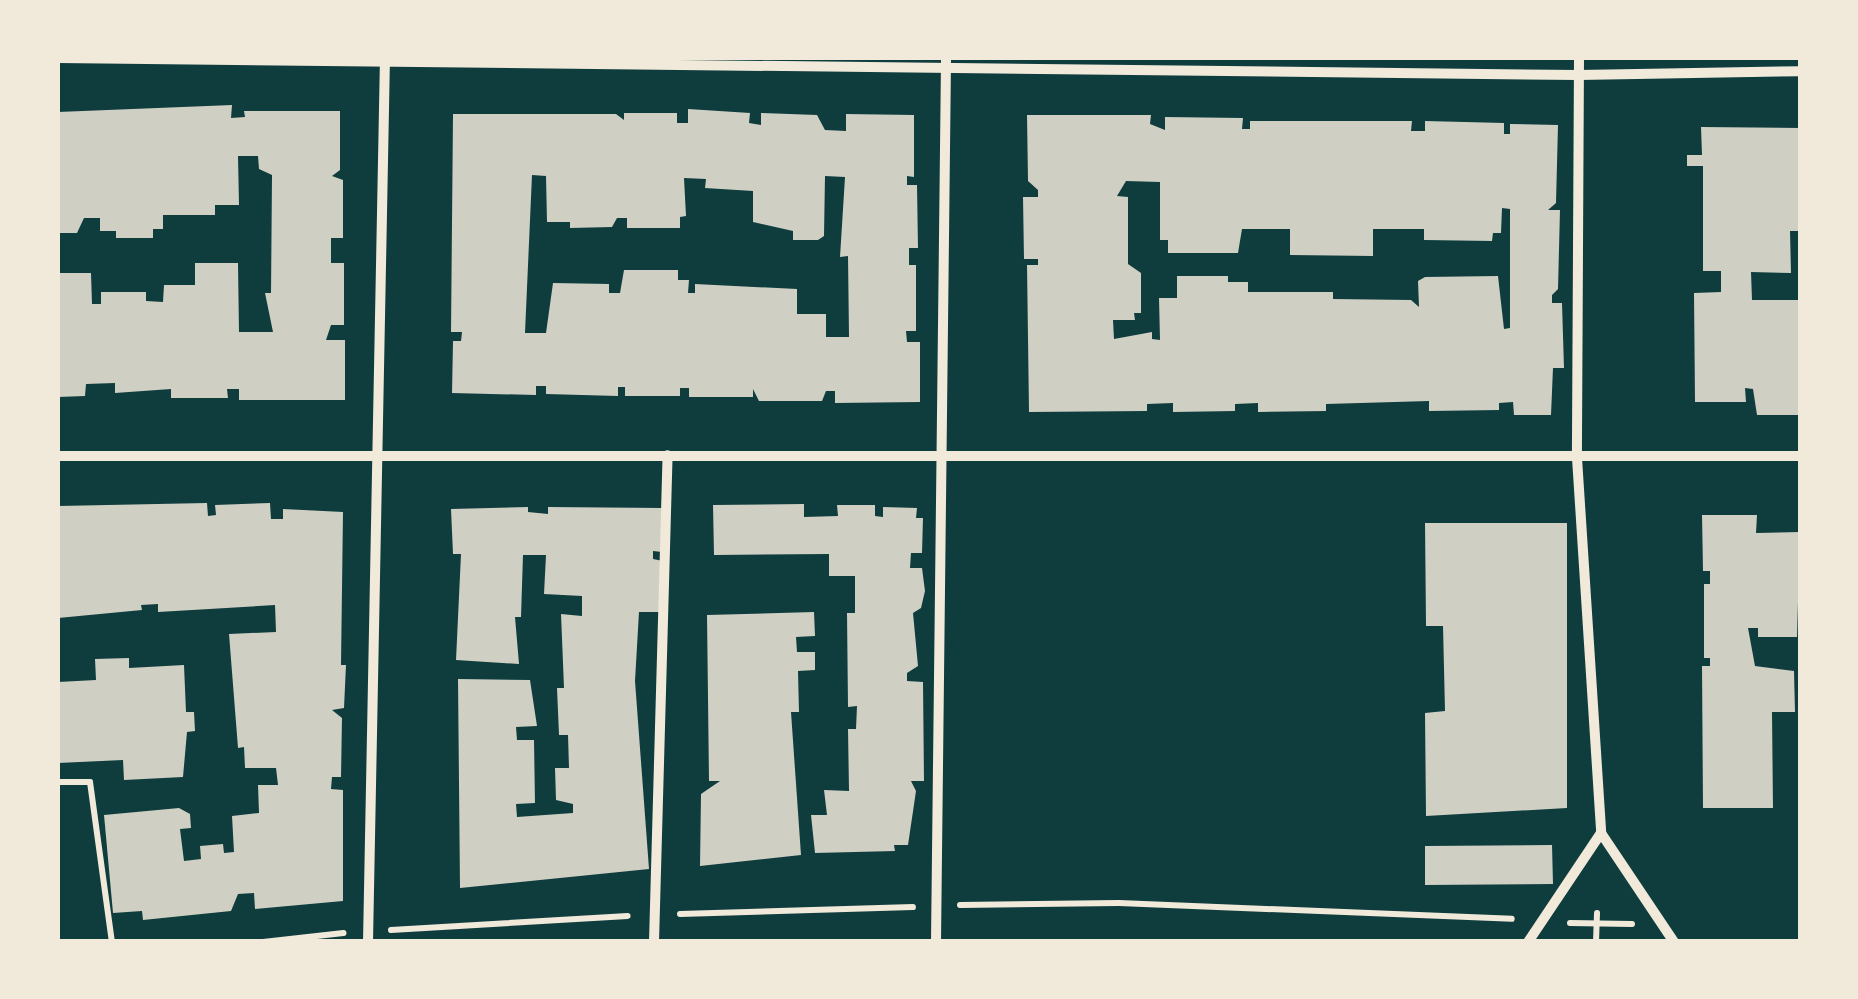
<!DOCTYPE html>
<html>
<head>
<meta charset="utf-8">
<style>
	body { margin:0 }
	#map { position:relative; width:1858px; height:999px; overflow:hidden; background:#0f3d3e; font-family:"Crimson Pro",serif }
	div>[style] { position:absolute }
	[style*='--x'] { left:calc(var(--x)*1px); top:calc(var(--y)*1px); width:calc(var(--w)*1px); rotate:calc(var(--a)*1deg) }
	.building>* { inset:0; background:#cfcfc3 }
	.path>* { height:6px; margin:-3px; padding:0 3px; transform-origin:3px; border-radius:3px; background:#f1e9da }
	.minor>* { height:10px; margin:-5px; padding:0 5px; transform-origin:5px; border-radius:5px; background:#f1e9da }
	span { translate:-50% -50%; white-space:nowrap; text-align:center; line-height:1.15; -webkit-text-stroke:10px #f1e9da; paint-order:stroke }
	.frame { position:absolute; inset:0; border:60px solid #f1e9da; pointer-events:none }
</style>
</head>
<body>
<div id="map">
	<div class="building">
		<div style="clip-path:polygon(232px 105px,231px 118px,245px 117px,244px 111px,340px 111px,340px 170px,332px 176px,343px 180px,343px 238px,331px 238px,331px 263px,344px 263px,344px 325px,331px 325px,326px 340px,345px 340px,345px 400px,239px 400px,239px 389px,227px 389px,228px 398px,171px 398px,171px 389px,115px 393px,115px 383px,86px 384px,85px 396px,58px 397px,58px 273px,91px 273px,92px 304px,101px 304px,101px 292px,146px 292px,146px 301px,163px 302px,164px 285px,195px 285px,195px 263px,238px 263px,239px 332px,273px 332px,265px 293px,271px 293px,272px 175px,259px 169px,258px 156px,238px 156px,239px 205px,215px 205px,215px 215px,163px 215px,163px 229px,153px 229px,153px 238px,116px 238px,116px 231px,100px 231px,100px 218px,84px 218px,77px 233px,58px 233px,58px 112px)"></div>
		<div style="clip-path:polygon(evenodd,688px 109px,750px 113px,749px 123px,761px 125px,761px 113px,817px 115px,825px 130px,846px 131px,846px 114px,914px 115px,914px 177px,907px 176px,907px 185px,917px 185px,918px 248px,909px 248px,909px 265px,916px 265px,916px 331px,906px 331px,907px 342px,920px 342px,920px 402px,835px 403px,835px 391px,826px 391px,822px 401px,759px 401px,753px 389px,753px 397px,689px 397px,689px 388px,680px 388px,680px 396px,625px 396px,625px 387px,618px 387px,618px 396px,546px 394px,546px 386px,536px 386px,536px 395px,452px 393px,453px 341px,461px 341px,462px 332px,451px 332px,453px 114px,616px 114px,624px 120px,624px 113px,677px 113px,677px 123px,688px 123px,688px 109px,532px 175px,546px 176px,547px 222px,570px 222px,570px 228px,612px 227px,617px 218px,627px 218px,627px 228px,680px 228px,680px 217px,686px 216px,684px 178px,706px 179px,705px 188px,753px 191px,753px 222px,793px 231px,793px 240px,818px 240px,824px 236px,825px 176px,845px 177px,840px 257px,848px 256px,849px 337px,826px 337px,826px 314px,797px 314px,797px 289px,695px 284px,695px 293px,688px 293px,689px 280px,678px 280px,678px 270px,624px 270px,620px 293px,609px 293px,609px 284px,553px 283px,546px 333px,525px 333px,532px 175px)"></div>
		<div style="clip-path:polygon(evenodd,1027px 115px,1151px 115px,1150px 124px,1165px 130px,1165px 117px,1243px 118px,1242px 129px,1250px 129px,1250px 121px,1412px 121px,1411px 131px,1425px 131px,1425px 121px,1504px 123px,1504px 134px,1510px 134px,1510px 124px,1558px 125px,1556px 203px,1548px 210px,1560px 210px,1558px 289px,1552px 295px,1552px 303px,1562px 303px,1564px 368px,1553px 368px,1551px 415px,1514px 415px,1513px 402px,1499px 403px,1499px 410px,1429px 411px,1429px 401px,1326px 404px,1326px 411px,1258px 412px,1258px 403px,1235px 404px,1235px 411px,1173px 412px,1173px 403px,1147px 404px,1147px 411px,1029px 412px,1027px 265px,1038px 265px,1038px 259px,1024px 259px,1023px 197px,1038px 197px,1038px 190px,1028px 181px,1027px 115px,1126px 181px,1160px 182px,1160px 240px,1168px 240px,1168px 253px,1238px 253px,1242px 229px,1290px 229px,1290px 255px,1373px 256px,1373px 229px,1424px 229px,1424px 240px,1492px 241px,1493px 233px,1501px 233px,1502px 208px,1510px 209px,1510px 328px,1504px 329px,1498px 276px,1425px 277px,1418px 281px,1419px 307px,1411px 300px,1333px 299px,1333px 292px,1248px 292px,1248px 282px,1228px 282px,1228px 276px,1177px 276px,1177px 298px,1159px 298px,1160px 340px,1152px 339px,1152px 332px,1114px 339px,1113px 320px,1135px 320px,1134px 313px,1141px 313px,1141px 273px,1128px 264px,1128px 197px,1117px 196px,1126px 181px)"></div>
		<div style="clip-path:polygon(1701px 127px,1800px 128px,1800px 231px,1790px 231px,1791px 273px,1751px 272px,1752px 300px,1800px 300px,1800px 415px,1757px 415px,1753px 389px,1745px 388px,1746px 402px,1695px 402px,1694px 293px,1721px 292px,1721px 271px,1703px 271px,1703px 166px,1687px 166px,1687px 155px,1702px 155px)"></div>
		<div style="clip-path:polygon(207px 503px,208px 516px,216px 515px,215px 505px,270px 503px,271px 519px,283px 519px,283px 509px,343px 512px,341px 665px,346px 665px,344px 708px,332px 710px,342px 718px,341px 777px,332px 777px,331px 789px,343px 790px,343px 901px,255px 909px,254px 893px,238px 894px,231px 911px,143px 920px,142px 911px,113px 913px,104px 815px,179px 808px,190px 814px,191px 828px,180px 829px,184px 861px,201px 859px,200px 846px,223px 844px,224px 853px,234px 852px,232px 816px,259px 813px,258px 785px,278px 785px,276px 768px,245px 768px,244px 747px,238px 748px,229px 634px,276px 632px,275px 605px,158px 612px,158px 604px,141px 605px,142px 610px,58px 618px,58px 506px)"></div>
		<div style="clip-path:polygon(804px 504px,804px 517px,838px 516px,837px 505px,875px 505px,875px 516px,883px 517px,883px 507px,917px 508px,916px 518px,923px 518px,922px 553px,911px 553px,910px 568px,922px 568px,925px 591px,921px 608px,913px 613px,918px 666px,907px 673px,907px 681px,923px 682px,924px 781px,911px 781px,916px 791px,908px 845px,894px 845px,895px 851px,815px 853px,811px 815px,827px 815px,824px 790px,849px 791px,848px 729px,856px 729px,857px 706px,848px 707px,847px 613px,855px 613px,855px 576px,829px 576px,829px 554px,714px 555px,713px 505px)"></div>
		<div style="clip-path:polygon(528px 507px,528px 512px,548px 514px,548px 507px,662px 508px,662px 552px,653px 551px,653px 559px,663px 561px,659px 612px,639px 612px,635px 681px,649px 869px,460px 888px,458px 679px,530px 680px,537px 726px,516px 727px,517px 740px,534px 740px,535px 803px,516px 804px,517px 817px,573px 813px,573px 804px,556px 800px,555px 768px,569px 768px,568px 735px,559px 735px,557px 688px,564px 688px,561px 614px,582px 616px,582px 596px,544px 594px,546px 555px,523px 555px,521px 617px,515px 617px,519px 664px,456px 660px,461px 554px,453px 554px,451px 509px)"></div>
		<div style="clip-path:polygon(1702px 515px,1757px 515px,1756px 533px,1800px 532px,1797px 637px,1758px 637px,1758px 628px,1748px 628px,1755px 666px,1794px 671px,1795px 712px,1772px 712px,1773px 808px,1703px 808px,1702px 666px,1710px 666px,1710px 658px,1704px 658px,1704px 584px,1710px 584px,1710px 571px,1703px 571px)"></div>
		<div style="clip-path:polygon(1425px 523px,1567px 523px,1567px 808px,1426px 816px,1425px 713px,1445px 711px,1443px 626px,1426px 626px)"></div>
		<div style="clip-path:polygon(814px 612px,815px 636px,796px 637px,797px 652px,815px 652px,815px 670px,798px 671px,799px 712px,791px 712px,801px 855px,700px 866px,701px 794px,720px 781px,709px 781px,707px 615px)"></div>
		<div style="clip-path:polygon(129px 658px,129px 668px,184px 665px,186px 712px,194px 712px,195px 731px,187px 732px,183px 777px,124px 780px,123px 760px,58px 763px,58px 682px,96px 680px,95px 659px)"></div>
		<div style="clip-path:polygon(1552px 845px,1553px 884px,1425px 885px,1425px 846px)"></div>
	</div>
	<div class="path">
		<div style="--x:58;--y:782;--w:32;--a:0"></div>
		<div style="--x:90;--y:782;--w:162;--a:82.2"></div>
		<div style="--x:960;--y:905;--w:159;--a:-0.7"></div>
		<div style="--x:1119;--y:903;--w:393;--a:2.3"></div>
		<div style="--x:680;--y:914;--w:233;--a:-1.7"></div>
		<div style="--x:1570;--y:923;--w:62;--a:0.9"></div>
		<div style="--x:391;--y:930;--w:237;--a:-3.4"></div>
		<div style="--x:263;--y:942;--w:81;--a:-6.4"></div>
		<div style="--x:1596;--y:942;--w:29;--a:-88"></div>
	</div>
	<div class="minor">
		<div style="--x:58;--y:58;--w:1521;--a:0.64"></div>
		<div style="--x:1579;--y:75;--w:221;--a:-1"></div>
		<div style="--x:1579;--y:58;--w:400;--a:90.3"></div>
		<div style="--x:1577;--y:458;--w:376;--a:86.3"></div>
		<div style="--x:1601;--y:833;--w:131;--a:56.2"></div>
		<div style="--x:58;--y:456;--w:1742;--a:0"></div>
		<div style="--x:368;--y:942;--w:884;--a:-88.9"></div>
		<div style="--x:654;--y:942;--w:487;--a:-88.4"></div>
		<div style="--x:936;--y:942;--w:884;--a:-89.35"></div>
		<div style="--x:1528;--y:942;--w:131;--a:-56.2"></div>
	</div>
	<div class="frame"></div>
</div>
</body>
</html>
